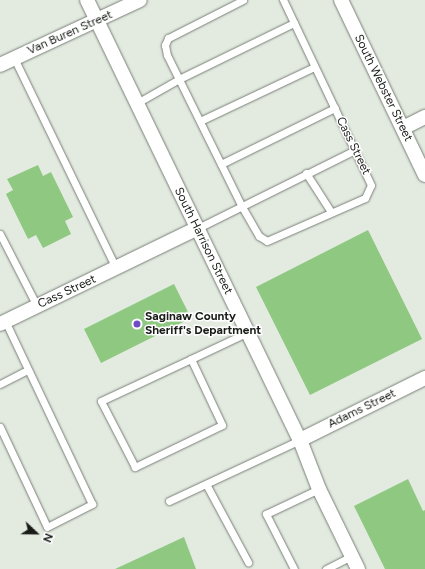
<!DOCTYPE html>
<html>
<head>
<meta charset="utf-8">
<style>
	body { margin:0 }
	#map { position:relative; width:425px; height:569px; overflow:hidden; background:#e3ebe1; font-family:Figtree,sans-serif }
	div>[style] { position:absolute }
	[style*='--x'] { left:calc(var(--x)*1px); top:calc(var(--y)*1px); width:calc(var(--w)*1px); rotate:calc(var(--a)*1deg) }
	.building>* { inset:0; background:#8fc881 }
	.roads { filter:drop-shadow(0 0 1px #787f76) drop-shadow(0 0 1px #787f76) }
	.lane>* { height:7px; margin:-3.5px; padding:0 3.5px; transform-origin:3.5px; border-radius:3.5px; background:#fff }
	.street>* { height:14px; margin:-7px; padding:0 7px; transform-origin:7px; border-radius:7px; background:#fff }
	.dots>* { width:11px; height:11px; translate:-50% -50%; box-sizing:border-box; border:2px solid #fff; border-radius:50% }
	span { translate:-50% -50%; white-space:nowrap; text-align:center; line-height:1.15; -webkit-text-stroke:3px #fff; paint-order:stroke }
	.street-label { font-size:12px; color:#181b17 }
	.poi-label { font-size:12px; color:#181b17; font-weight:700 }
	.left { translate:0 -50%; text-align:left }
	.north { position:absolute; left:16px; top:513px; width:40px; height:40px; -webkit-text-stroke:3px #fff; paint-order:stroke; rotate:112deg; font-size:11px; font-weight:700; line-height:16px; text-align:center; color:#181b17 }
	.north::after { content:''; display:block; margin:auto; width:14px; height:18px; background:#181b17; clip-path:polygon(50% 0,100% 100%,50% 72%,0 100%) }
</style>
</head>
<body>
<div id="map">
	<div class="building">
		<div style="clip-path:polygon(38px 165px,43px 176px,51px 172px,73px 217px,65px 221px,71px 234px,43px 248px,36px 235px,28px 239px,6px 194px,13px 190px,7px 179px)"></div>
		<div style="clip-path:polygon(368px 230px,422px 339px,310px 395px,256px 287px)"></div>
		<div style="clip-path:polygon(174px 284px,191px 318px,101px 363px,84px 329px)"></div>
		<div style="clip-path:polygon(408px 479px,423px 511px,425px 510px,425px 569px,385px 569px,354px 506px)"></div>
		<div style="clip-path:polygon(184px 537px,196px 569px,115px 569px)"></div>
	</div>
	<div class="roads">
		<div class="lane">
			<div style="--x:243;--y:0;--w:84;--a:153.1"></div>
			<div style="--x:168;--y:38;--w:8;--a:113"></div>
			<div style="--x:165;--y:45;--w:10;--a:79"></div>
			<div style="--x:167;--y:55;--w:167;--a:63.7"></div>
			<div style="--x:241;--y:205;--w:36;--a:60"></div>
			<div style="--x:259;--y:236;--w:9;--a:32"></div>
			<div style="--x:267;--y:241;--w:107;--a:-23.7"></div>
			<div style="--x:365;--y:198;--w:14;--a:-65"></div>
			<div style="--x:371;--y:185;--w:205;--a:-115.4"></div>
			<div style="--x:14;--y:58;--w:233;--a:64.1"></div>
			<div style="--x:137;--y:103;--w:48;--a:-29.7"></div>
			<div style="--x:179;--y:79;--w:128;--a:-26"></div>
			<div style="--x:200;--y:121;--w:126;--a:-25.3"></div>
			<div style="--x:221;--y:164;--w:127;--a:-26.2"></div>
			<div style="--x:306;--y:173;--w:46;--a:57.3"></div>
			<div style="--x:198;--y:228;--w:175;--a:-26.4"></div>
			<div style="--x:0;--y:234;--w:81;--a:62.8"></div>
			<div style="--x:191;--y:359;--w:73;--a:64.8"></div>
			<div style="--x:222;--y:425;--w:97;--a:154.2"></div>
			<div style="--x:135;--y:467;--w:74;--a:-117.3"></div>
			<div style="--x:101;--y:401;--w:99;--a:-25"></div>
			<div style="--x:191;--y:359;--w:63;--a:-25.3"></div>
			<div style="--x:0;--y:384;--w:31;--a:-27"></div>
			<div style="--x:0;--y:427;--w:110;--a:64.8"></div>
			<div style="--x:47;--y:527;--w:51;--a:-27.1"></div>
			<div style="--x:92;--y:504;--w:203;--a:-115.4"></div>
			<div style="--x:206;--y:484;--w:89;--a:61.7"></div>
			<div style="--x:169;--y:501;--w:145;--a:-25"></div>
			<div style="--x:294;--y:569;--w:62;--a:-117"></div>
			<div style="--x:266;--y:514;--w:59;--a:-25.3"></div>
			<div style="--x:326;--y:569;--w:29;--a:-27"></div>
		</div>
		<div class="street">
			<div style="--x:87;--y:0;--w:489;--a:64.2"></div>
			<div style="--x:300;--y:440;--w:53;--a:68.8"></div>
			<div style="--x:319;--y:489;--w:89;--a:64"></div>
			<div style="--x:341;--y:0;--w:194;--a:64.4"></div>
			<div style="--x:0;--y:65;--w:154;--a:-24.9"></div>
			<div style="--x:403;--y:128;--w:25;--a:-27"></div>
			<div style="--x:0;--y:324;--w:220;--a:-25.9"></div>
			<div style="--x:300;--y:440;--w:140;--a:-26.4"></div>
		</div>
	</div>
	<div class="dots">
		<div style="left:137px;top:324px;background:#6f4bc4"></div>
	</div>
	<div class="street-label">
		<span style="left:70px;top:33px;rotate:-24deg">Van Buren Street</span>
		<span style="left:383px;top:88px;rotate:64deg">South Webster Street</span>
		<span style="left:353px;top:146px;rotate:64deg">Cass Street</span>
		<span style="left:203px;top:241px;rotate:64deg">South Harrison Street</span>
		<span style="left:67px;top:292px;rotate:-25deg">Cass Street</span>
		<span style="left:362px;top:409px;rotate:-26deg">Adams Street</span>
	</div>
	<div class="poi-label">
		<span class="left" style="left:145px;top:324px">Saginaw County<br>Sheriff's Department</span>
	</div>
	<div class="north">N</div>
</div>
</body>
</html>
